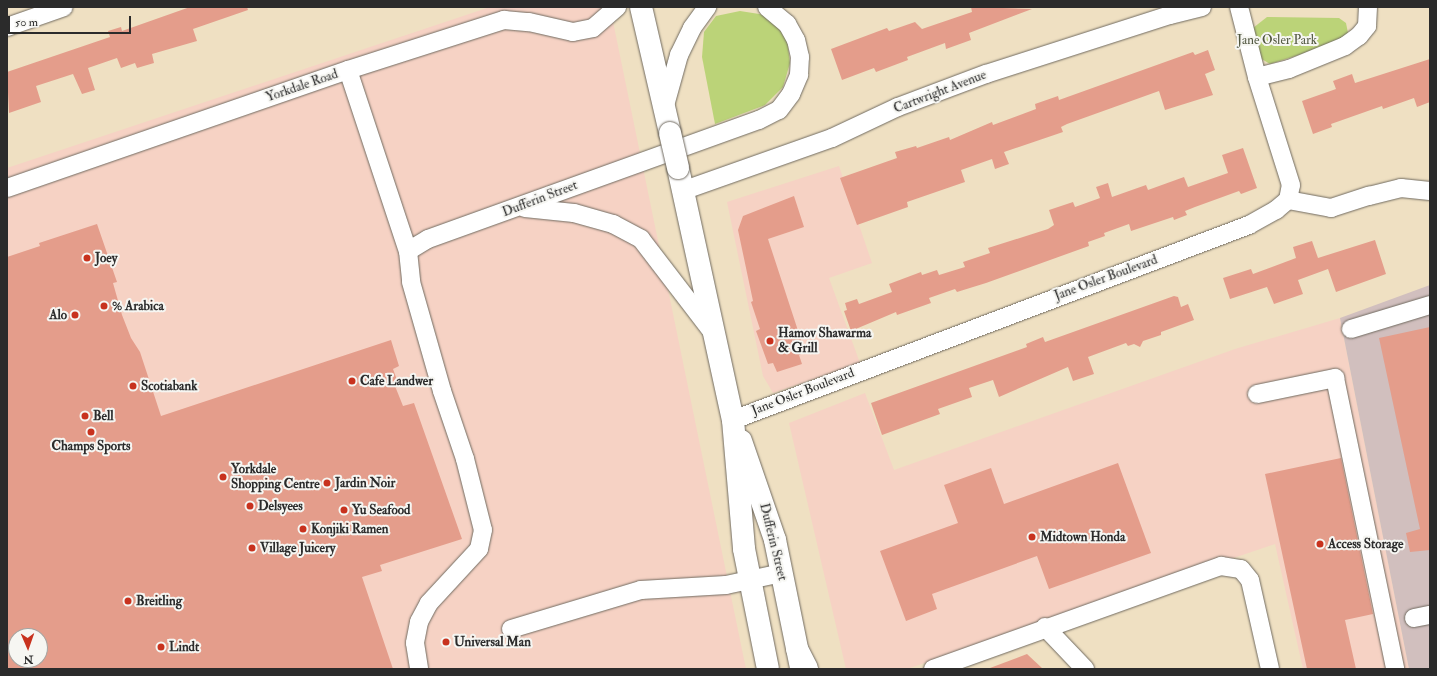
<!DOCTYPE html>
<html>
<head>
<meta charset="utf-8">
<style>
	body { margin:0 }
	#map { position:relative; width:1437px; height:676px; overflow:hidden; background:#efe0c2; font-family:"IM FELL Double Pica",serif }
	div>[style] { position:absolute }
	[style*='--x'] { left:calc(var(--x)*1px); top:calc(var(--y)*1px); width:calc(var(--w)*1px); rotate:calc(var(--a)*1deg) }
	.built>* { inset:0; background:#f6d2c4 }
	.industrial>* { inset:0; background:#d1bfbe }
	.green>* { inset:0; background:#bbd378 }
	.building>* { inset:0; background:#e49d8b }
	.roads { filter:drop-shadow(0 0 1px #706a60) drop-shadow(0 0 1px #706a60) }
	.minor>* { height:18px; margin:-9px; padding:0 9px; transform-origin:9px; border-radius:9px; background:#fff }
	.major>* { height:22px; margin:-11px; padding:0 11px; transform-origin:11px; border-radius:11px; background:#fff }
	.highway>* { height:22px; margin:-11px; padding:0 11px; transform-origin:11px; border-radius:11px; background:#fff }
	.bridges { filter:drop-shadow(0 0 1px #706a60) drop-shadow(0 0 1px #706a60) }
	.major-bridge>* { height:22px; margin:-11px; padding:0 11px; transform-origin:11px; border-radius:11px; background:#fff }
	.dots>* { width:11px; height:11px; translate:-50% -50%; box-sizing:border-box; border:2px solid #f6f6f2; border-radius:50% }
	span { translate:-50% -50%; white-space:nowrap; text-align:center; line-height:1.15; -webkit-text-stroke:4px #f6f6f2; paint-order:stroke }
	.park-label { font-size:13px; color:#4f553e }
	.street-label { font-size:13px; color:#2b2b2b }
	.poi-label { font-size:13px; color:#2b2b2b; font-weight:700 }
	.left { translate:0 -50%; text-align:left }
	.right { translate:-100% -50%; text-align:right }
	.frame { position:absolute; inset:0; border:8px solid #2b2b2b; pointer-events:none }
	.north { position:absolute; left:8px; top:628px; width:40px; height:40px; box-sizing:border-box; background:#f6f6f2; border:1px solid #a5a5a2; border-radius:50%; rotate:178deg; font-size:11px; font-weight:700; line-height:16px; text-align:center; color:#2b2b2b }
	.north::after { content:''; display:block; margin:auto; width:14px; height:18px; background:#c8321e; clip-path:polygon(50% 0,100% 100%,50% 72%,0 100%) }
	.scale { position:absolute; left:8px; top:16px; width:123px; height:18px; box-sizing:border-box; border:2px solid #2b2b2b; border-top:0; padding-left:5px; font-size:12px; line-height:14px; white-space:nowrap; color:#2b2b2b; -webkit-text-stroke:3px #f6f6f2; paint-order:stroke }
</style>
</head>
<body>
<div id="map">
	<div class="built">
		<div style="clip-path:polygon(evenodd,490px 7px,610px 7px,746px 669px,7px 669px,7px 168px,490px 7px,16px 636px,40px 636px,40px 660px,16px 660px,16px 636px)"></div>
		<div style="clip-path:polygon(839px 166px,872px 263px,829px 278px,860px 363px,773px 393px,763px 376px,727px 202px)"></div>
		<div style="clip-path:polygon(1340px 318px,1409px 669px,1303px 669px,1275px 544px,907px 669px,846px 669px,789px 423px,865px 393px,894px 470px,1235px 349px)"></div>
	</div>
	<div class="industrial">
		<div style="clip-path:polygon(1430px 285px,1430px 669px,1409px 669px,1340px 318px)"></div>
	</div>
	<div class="green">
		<div style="clip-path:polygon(740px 11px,766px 15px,786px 31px,790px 63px,783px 87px,765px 105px,715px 124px,702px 57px,704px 32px,716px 16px)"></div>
		<div style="clip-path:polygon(1267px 17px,1339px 18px,1346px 23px,1348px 33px,1340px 42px,1270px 64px,1260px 58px,1253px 28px)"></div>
	</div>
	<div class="building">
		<div style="clip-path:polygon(190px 7px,247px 7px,248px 10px,193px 29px,197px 41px,152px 54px,154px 63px,137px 68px,135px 63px,121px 68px,117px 58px,88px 68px,95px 90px,82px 94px,73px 74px,36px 86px,41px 102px,9px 113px,7px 72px,110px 37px,108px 31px,121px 27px,122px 31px)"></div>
		<div style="clip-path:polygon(971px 7px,1032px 9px,969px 33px,971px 40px,946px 49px,945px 43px,907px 57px,908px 60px,876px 72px,874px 68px,842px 80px,831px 49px,887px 28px,889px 31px,915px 22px,922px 29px,972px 12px)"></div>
		<div style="clip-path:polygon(1208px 50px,1215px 70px,1205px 74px,1213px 95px,1165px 110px,1159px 91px,1067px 124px,1061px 127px,1063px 132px,1004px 152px,1009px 164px,995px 169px,992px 159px,961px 170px,965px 182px,907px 202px,908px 207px,857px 225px,840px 178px,897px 158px,895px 152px,916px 146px,917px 148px,949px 137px,950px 140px,992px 122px,993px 125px,1036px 109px,1035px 104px,1058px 96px,1059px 100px,1193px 52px,1195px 55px)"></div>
		<div style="clip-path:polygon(1430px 59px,1430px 102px,1417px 107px,1414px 98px,1383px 109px,1382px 106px,1331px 124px,1332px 127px,1313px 134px,1302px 101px,1336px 89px,1333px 81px,1352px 74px,1355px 83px)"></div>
		<div style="clip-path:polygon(1243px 148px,1257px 188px,1241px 194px,1239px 191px,1195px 207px,1185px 211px,1187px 215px,1174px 220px,1173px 217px,1131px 231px,1129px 224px,1104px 233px,1105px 236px,1088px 242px,1089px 246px,986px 283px,957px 292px,955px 289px,929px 298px,931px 303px,897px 315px,896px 312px,851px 331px,844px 311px,847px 310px,845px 303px,857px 299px,859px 304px,892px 292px,889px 284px,921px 272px,922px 275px,937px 270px,939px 275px,965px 267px,963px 262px,990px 253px,988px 248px,1048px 229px,1054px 225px,1049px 210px,1073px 202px,1075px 207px,1100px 198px,1096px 187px,1108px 183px,1112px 197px,1146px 185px,1148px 190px,1184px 177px,1188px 187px,1228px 173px,1222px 155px)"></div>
		<div style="clip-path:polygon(794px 196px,804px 227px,768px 239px,805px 352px,799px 355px,802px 364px,777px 372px,773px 363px,768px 364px,756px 331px,760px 329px,751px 302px,753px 301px,738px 230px,743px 216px)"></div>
		<div style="clip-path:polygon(evenodd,97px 224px,117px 282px,113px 283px,122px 315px,131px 338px,140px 352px,161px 416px,391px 340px,399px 366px,393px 369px,397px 380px,393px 381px,403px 406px,414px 403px,462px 539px,380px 565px,382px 571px,362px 577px,393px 669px,7px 669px,7px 257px,40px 246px,39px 243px,97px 224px,16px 636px,40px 636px,40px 660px,16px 660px,16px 636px)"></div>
		<div style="clip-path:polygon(1375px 240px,1386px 274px,1336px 292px,1328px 269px,1298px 280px,1303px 294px,1274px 304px,1267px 287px,1230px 299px,1223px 278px,1251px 269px,1253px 274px,1296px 258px,1293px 247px,1312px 241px,1318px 258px)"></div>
		<div style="clip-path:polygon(1174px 296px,1178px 297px,1181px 307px,1188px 304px,1194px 320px,1161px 332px,1161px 335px,1143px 341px,1140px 347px,1134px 344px,1128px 346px,1126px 343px,1088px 357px,1094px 374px,1073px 381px,1068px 367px,999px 397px,993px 380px,969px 388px,972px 397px,938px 409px,940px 414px,882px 435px,871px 403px,1027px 347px,1026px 344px,1043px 337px,1045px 342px)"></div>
		<div style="clip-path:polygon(1430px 327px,1430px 550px,1410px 552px,1406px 533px,1420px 529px,1379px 338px)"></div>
		<div style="clip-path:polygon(1341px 458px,1373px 614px,1345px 620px,1356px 669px,1307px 669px,1265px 474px)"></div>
		<div style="clip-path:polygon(1118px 463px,1151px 553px,1049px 589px,1037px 556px,932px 594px,937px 609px,906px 621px,880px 551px,958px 523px,944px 485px,991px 468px,1004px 504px)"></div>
		<div style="clip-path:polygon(1027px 654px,1043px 669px,990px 669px,990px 668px)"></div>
	</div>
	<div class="roads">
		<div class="minor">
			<div style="--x:7;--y:27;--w:60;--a:-19.3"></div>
			<div style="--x:348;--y:70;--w:191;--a:71.7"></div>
			<div style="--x:408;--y:251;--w:31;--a:84"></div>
			<div style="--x:411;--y:282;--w:113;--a:74.1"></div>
			<div style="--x:442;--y:391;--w:72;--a:71.3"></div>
			<div style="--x:465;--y:459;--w:73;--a:75.8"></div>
			<div style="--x:483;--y:530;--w:19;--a:102"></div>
			<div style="--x:479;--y:549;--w:74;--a:132.8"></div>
			<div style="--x:429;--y:603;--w:21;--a:118"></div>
			<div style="--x:419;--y:622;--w:21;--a:101"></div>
			<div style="--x:415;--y:643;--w:26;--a:81"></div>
			<div style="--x:1257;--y:77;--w:33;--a:-14"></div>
			<div style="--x:1289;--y:69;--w:61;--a:-22.3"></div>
			<div style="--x:1345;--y:46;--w:17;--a:-36"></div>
			<div style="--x:1359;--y:36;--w:13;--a:-51"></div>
			<div style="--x:1367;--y:26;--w:19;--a:-87"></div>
			<div style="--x:664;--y:109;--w:56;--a:-74.5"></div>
			<div style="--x:679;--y:55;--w:30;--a:-64"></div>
			<div style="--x:692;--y:28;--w:26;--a:-54"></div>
			<div style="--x:7;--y:188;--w:361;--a:-19.1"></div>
			<div style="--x:348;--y:70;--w:164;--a:-17.8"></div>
			<div style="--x:504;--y:20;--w:25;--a:5"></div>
			<div style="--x:529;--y:22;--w:45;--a:12.8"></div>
			<div style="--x:573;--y:32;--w:20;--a:-11"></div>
			<div style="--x:593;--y:28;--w:32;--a:-41"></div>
			<div style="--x:682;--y:191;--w:159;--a:-19.5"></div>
			<div style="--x:832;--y:138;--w:73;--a:-25.2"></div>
			<div style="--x:898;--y:107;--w:94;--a:-20.6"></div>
			<div style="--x:986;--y:74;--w:193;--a:-17.8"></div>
			<div style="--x:1170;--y:15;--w:33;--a:-14"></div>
			<div style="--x:1288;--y:200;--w:44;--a:10.5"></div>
			<div style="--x:1331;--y:208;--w:40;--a:-18"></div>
			<div style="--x:1369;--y:196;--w:33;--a:-14"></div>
			<div style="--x:1401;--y:188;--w:29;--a:6"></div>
			<div style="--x:525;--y:208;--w:49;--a:5.8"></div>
			<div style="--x:574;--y:213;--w:41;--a:15.8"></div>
			<div style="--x:613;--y:224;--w:32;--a:28"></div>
			<div style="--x:641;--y:239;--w:118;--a:52.5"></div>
			<div style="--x:408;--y:251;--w:23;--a:-31"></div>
			<div style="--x:428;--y:239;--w:352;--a:-19.8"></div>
			<div style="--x:759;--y:120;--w:22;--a:-27"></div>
			<div style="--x:779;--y:110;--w:20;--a:-53"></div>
			<div style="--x:791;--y:94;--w:21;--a:-67"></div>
			<div style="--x:799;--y:75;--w:18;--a:-87"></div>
			<div style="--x:800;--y:57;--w:17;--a:-103"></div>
			<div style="--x:796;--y:40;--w:18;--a:-119"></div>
			<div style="--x:787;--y:24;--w:26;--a:-140"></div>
			<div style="--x:1351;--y:329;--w:83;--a:-16.9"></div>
			<div style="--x:1257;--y:394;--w:80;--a:-11.6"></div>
			<div style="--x:1335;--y:378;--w:297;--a:78.3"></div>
			<div style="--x:733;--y:420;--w:552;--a:-20.7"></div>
			<div style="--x:1249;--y:225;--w:31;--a:-29"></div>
			<div style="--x:1276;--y:210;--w:16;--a:-40"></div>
			<div style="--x:1288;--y:200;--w:15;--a:-79"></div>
			<div style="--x:1291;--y:185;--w:113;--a:-107.5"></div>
			<div style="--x:1257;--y:77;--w:72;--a:-104.4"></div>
			<div style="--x:1414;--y:618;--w:16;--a:-11"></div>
			<div style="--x:1045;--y:627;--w:58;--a:46.4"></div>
			<div style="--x:511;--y:629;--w:136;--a:-16.7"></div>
			<div style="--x:641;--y:590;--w:85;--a:-3.4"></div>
			<div style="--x:726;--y:585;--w:57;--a:-12.1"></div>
			<div style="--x:933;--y:669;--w:306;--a:-19.7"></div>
			<div style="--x:1221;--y:566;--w:20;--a:9"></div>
			<div style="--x:1241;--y:569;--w:14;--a:51"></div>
			<div style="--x:1250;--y:580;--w:91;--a:77.3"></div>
		</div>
		<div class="major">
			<div style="--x:641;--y:7;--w:129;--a:77"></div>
			<div style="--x:678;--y:168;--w:258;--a:77.7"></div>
			<div style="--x:733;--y:420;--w:129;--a:85.1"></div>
			<div style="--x:744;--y:549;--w:122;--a:78.7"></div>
			<div style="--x:741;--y:441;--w:105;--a:71"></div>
			<div style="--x:775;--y:540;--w:131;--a:78.5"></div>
		</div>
		<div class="highway">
			<div style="--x:797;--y:649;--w:22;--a:63"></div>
		</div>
	</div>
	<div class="bridges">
		<div class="major-bridge">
			<div style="--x:670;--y:133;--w:36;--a:77"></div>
		</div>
	</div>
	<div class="dots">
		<div style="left:87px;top:258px;background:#c8321e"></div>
		<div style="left:104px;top:306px;background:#c8321e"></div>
		<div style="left:75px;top:315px;background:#c8321e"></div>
		<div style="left:770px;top:341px;background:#c8321e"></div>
		<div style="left:352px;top:381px;background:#c8321e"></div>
		<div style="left:133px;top:386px;background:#c8321e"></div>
		<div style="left:85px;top:416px;background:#c8321e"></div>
		<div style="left:91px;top:432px;background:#c8321e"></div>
		<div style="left:223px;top:477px;background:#c8321e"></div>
		<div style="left:327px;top:483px;background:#c8321e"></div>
		<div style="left:250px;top:506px;background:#c8321e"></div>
		<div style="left:344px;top:510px;background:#c8321e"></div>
		<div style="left:303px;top:529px;background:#c8321e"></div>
		<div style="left:1032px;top:537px;background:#c8321e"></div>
		<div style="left:1320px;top:544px;background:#c8321e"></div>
		<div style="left:252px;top:548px;background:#c8321e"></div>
		<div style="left:128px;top:601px;background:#c8321e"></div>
		<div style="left:446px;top:642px;background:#c8321e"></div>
		<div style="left:161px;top:647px;background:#c8321e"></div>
	</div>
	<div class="park-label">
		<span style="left:1277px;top:40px">Jane Osler Park</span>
	</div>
	<div class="street-label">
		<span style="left:302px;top:86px;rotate:-19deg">Yorkdale Road</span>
		<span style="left:940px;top:92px;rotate:-21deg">Cartwright Avenue</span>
		<span style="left:540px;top:199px;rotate:-21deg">Dufferin Street</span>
		<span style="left:1106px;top:278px;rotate:-20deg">Jane Osler Boulevard</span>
		<span style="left:803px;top:392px;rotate:-21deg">Jane Osler Boulevard</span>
		<span style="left:773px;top:542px;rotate:76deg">Dufferin Street</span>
	</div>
	<div class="poi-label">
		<span class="left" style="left:95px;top:258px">Joey</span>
		<span class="left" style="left:112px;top:306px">% Arabica</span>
		<span class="right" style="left:67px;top:315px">Alo</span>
		<span class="left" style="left:778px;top:341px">Hamov Shawarma<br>&amp; Grill</span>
		<span class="left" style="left:360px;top:381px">Cafe Landwer</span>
		<span class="left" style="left:141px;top:386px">Scotiabank</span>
		<span class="left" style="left:93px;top:416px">Bell</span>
		<span style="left:91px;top:446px">Champs Sports</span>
		<span class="left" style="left:231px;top:477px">Yorkdale<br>Shopping Centre</span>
		<span class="left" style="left:335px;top:483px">Jardin Noir</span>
		<span class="left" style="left:258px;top:506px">Delsyees</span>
		<span class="left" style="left:352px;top:510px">Yu Seafood</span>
		<span class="left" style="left:311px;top:529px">Konjiki Ramen</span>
		<span class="left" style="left:1040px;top:537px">Midtown Honda</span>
		<span class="left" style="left:1328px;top:544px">Access Storage</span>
		<span class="left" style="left:260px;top:548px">Village Juicery</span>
		<span class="left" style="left:136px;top:601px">Breitling</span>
		<span class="left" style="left:454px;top:642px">Universal Man</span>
		<span class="left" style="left:169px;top:647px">Lindt</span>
	</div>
	<div class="frame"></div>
	<div class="north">N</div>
	<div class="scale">50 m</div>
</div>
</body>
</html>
